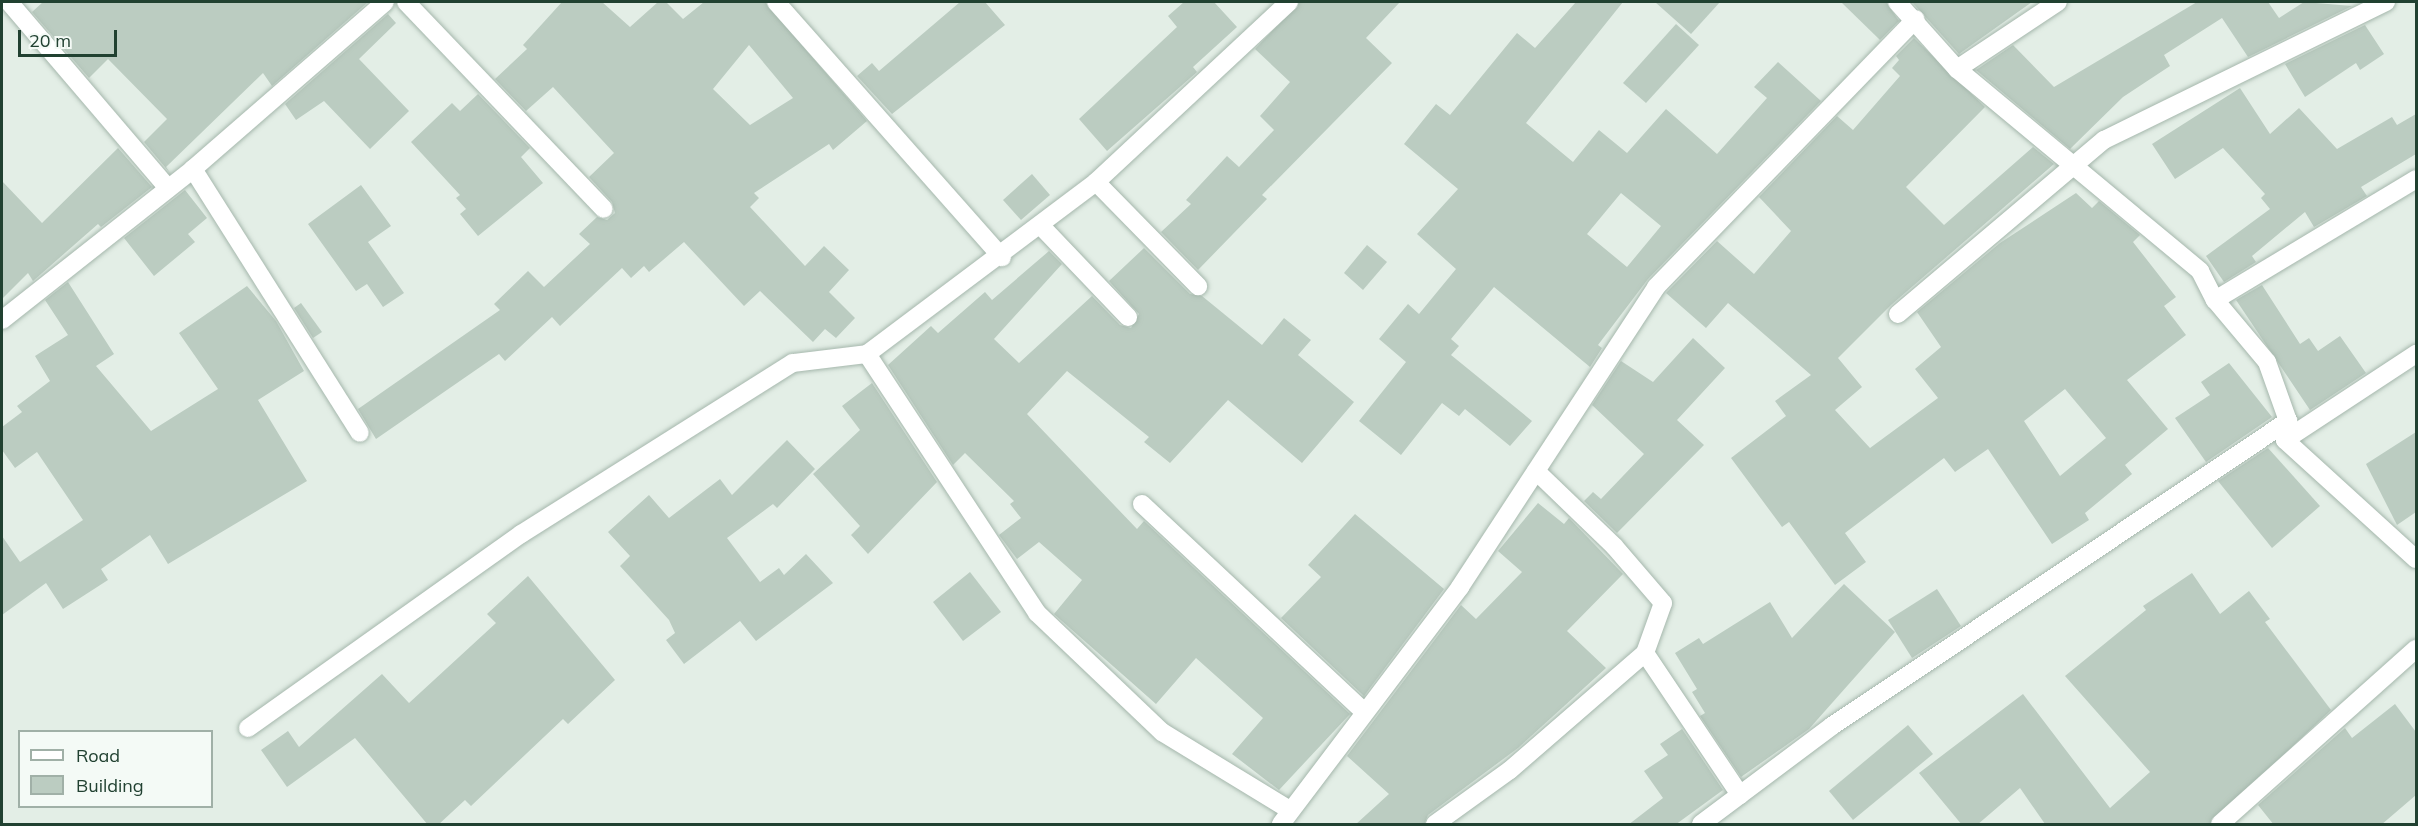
<!DOCTYPE html>
<html>
<head>
<meta charset="utf-8">
<style>
	body { margin:0 }
	#map { position:relative; width:2418px; height:826px; overflow:hidden; background:#e3eee6; font-family:Mulish,sans-serif }
	div>[style] { position:absolute }
	[style*='--x'] { left:calc(var(--x)*1px); top:calc(var(--y)*1px); width:calc(var(--w)*1px); rotate:calc(var(--a)*1deg) }
	.building>* { inset:0; background:#bbccc1 }
	.roads { filter:drop-shadow(0 0 2px #a5b7ac) drop-shadow(0 0 2px #a5b7ac) }
	.street>* { height:18px; margin:-9px; padding:0 9px; transform-origin:9px; border-radius:9px; background:#fff }
	span { translate:-50% -50%; white-space:nowrap; text-align:center; line-height:1.15; -webkit-text-stroke:5px #f4faf6; paint-order:stroke }
	.frame { position:absolute; inset:0; border:3px solid #214131; pointer-events:none }
	.legend { position:absolute; left:18px; top:730px; width:195px; height:78px; box-sizing:border-box; background:#f4faf6; border:2px solid #a0b0a7; margin:0; padding:8px 10px; list-style:none; font-size:18px; color:#214131 }
	.legend li { display:flex; align-items:center; gap:12px; height:30px }
	.legend b { width:30px; border:2px solid #a0b0a7 }
	.scale { position:absolute; left:18px; top:30px; width:99px; height:27px; box-sizing:border-box; border:3px solid #214131; border-top:0; padding-left:8px; font-size:18px; line-height:21px; white-space:nowrap; color:#214131; -webkit-text-stroke:4px #f4faf6; paint-order:stroke }
</style>
</head>
<body>
<div id="map">
	<div class="building">
		<div style="clip-path:polygon(43px 2px,368px 2px,272px 86px,263px 73px,166px 167px,170px 173px,144px 142px,167px 119px,108px 59px,89px 78px,32px 12px)"></div>
		<div style="clip-path:polygon(evenodd,562px 2px,602px 2px,630px 27px,658px 2px,666px 2px,683px 19px,704px 2px,765px 2px,867px 121px,833px 150px,829px 144px,754px 193px,759px 198px,750px 207px,805px 266px,824px 246px,849px 270px,829px 292px,855px 318px,836px 338px,825px 329px,813px 342px,760px 291px,744px 306px,684px 242px,649px 272px,644px 266px,631px 278px,622px 268px,560px 326px,552px 317px,505px 361px,499px 354px,376px 439px,358px 409px,500px 310px,494px 304px,528px 271px,544px 287px,590px 244px,579px 234px,597px 217px,607px 220px,615px 213px,612px 202px,589px 177px,614px 153px,553px 87px,526px 111px,495px 79px,527px 49px,523px 45px,562px 2px,749px 45px,793px 98px,750px 125px,713px 89px,749px 45px)"></div>
		<div style="clip-path:polygon(960px 2px,985px 2px,1005px 25px,892px 114px,857px 76px,872px 63px,879px 71px)"></div>
		<div style="clip-path:polygon(1184px 2px,1214px 2px,1237px 27px,1193px 67px,1197px 72px,1107px 151px,1079px 119px,1177px 27px,1168px 16px)"></div>
		<div style="clip-path:polygon(1300px 2px,1400px 2px,1366px 38px,1392px 63px,1262px 195px,1267px 199px,1198px 270px,1161px 232px,1191px 204px,1186px 200px,1227px 156px,1239px 167px,1274px 130px,1260px 116px,1290px 82px,1255px 49px)"></div>
		<div style="clip-path:polygon(evenodd,1576px 2px,1623px 2px,1526px 123px,1573px 162px,1599px 130px,1627px 153px,1666px 109px,1717px 154px,1767px 98px,1754px 87px,1778px 62px,1821px 101px,1648px 279px,1598px 345px,1602px 348px,1590px 367px,1494px 287px,1451px 339px,1459px 346px,1451px 355px,1532px 421px,1510px 446px,1465px 409px,1459px 416px,1442px 403px,1401px 455px,1359px 421px,1406px 362px,1379px 339px,1408px 304px,1419px 314px,1456px 269px,1417px 234px,1458px 189px,1404px 144px,1436px 104px,1450px 115px,1517px 33px,1535px 48px,1576px 2px,1621px 193px,1661px 226px,1627px 267px,1587px 234px,1621px 193px)"></div>
		<div style="clip-path:polygon(1655px 2px,1720px 2px,1691px 34px)"></div>
		<div style="clip-path:polygon(1841px 2px,1886px 2px,1899px 21px,1880px 40px)"></div>
		<div style="clip-path:polygon(1912px 2px,2032px 2px,1959px 54px)"></div>
		<div style="clip-path:polygon(2197px 2px,2268px 2px,2279px 18px,2304px 2px,2352px 6px,2248px 57px,2222px 18px,2164px 55px,2170px 66px,2123px 97px,2070px 149px,1976px 70px,2013px 45px,2054px 87px)"></div>
		<div style="clip-path:polygon(388px 14px,396px 23px,359px 59px,409px 111px,370px 149px,324px 101px,296px 120px,285px 104px)"></div>
		<div style="clip-path:polygon(1676px 24px,1699px 45px,1646px 103px,1623px 83px)"></div>
		<div style="clip-path:polygon(2365px 25px,2384px 54px,2360px 70px,2356px 63px,2305px 97px,2285px 64px)"></div>
		<div style="clip-path:polygon(evenodd,1914px 38px,1985px 107px,1906px 187px,1944px 225px,2033px 147px,2054px 164px,1891px 305px,1838px 358px,1862px 387px,1835px 410px,1870px 448px,1938px 398px,1915px 369px,1941px 347px,1917px 312px,2000px 243px,2076px 193px,2092px 208px,2099px 201px,2140px 235px,2133px 242px,2176px 297px,2164px 306px,2186px 335px,2127px 380px,2168px 429px,2125px 465px,2132px 474px,2085px 513px,2089px 520px,2052px 544px,1988px 449px,1955px 472px,1944px 458px,1845px 533px,1866px 562px,1835px 585px,1789px 522px,1782px 527px,1731px 458px,1786px 416px,1775px 401px,1811px 375px,1728px 303px,1706px 328px,1666px 293px,1717px 241px,1754px 274px,1791px 231px,1759px 197px,1837px 116px,1853px 130px,1900px 76px,1892px 68px,1899px 60px,1896px 56px,1914px 38px,2065px 389px,2106px 438px,2060px 476px,2024px 421px,2065px 389px)"></div>
		<div style="clip-path:polygon(2240px 88px,2270px 134px,2299px 108px,2337px 149px,2392px 117px,2397px 125px,2416px 114px,2416px 154px,2361px 187px,2367px 196px,2314px 227px,2305px 212px,2252px 256px,2256px 262px,2224px 282px,2206px 256px,2270px 209px,2261px 198px,2265px 194px,2223px 148px,2175px 179px,2152px 144px)"></div>
		<div style="clip-path:polygon(478px 94px,530px 148px,521px 157px,543px 183px,478px 236px,460px 214px,466px 209px,456px 198px,460px 195px,411px 142px,452px 103px,460px 111px)"></div>
		<div style="clip-path:polygon(118px 148px,152px 187px,101px 227px,98px 224px,33px 281px,28px 273px,2px 299px,2px 181px,42px 223px)"></div>
		<div style="clip-path:polygon(1032px 174px,1050px 195px,1021px 220px,1003px 200px)"></div>
		<div style="clip-path:polygon(361px 185px,391px 226px,368px 242px,404px 293px,383px 307px,367px 284px,356px 291px,308px 224px)"></div>
		<div style="clip-path:polygon(185px 190px,207px 218px,188px 234px,195px 242px,154px 276px,124px 238px)"></div>
		<div style="clip-path:polygon(1367px 245px,1387px 262px,1363px 290px,1344px 273px)"></div>
		<div style="clip-path:polygon(1144px 248px,1190px 294px,1202px 296px,1262px 345px,1284px 318px,1311px 340px,1298px 355px,1354px 402px,1302px 463px,1228px 400px,1170px 463px,1144px 442px,1149px 437px,1067px 371px,1027px 414px,1137px 529px,1144px 521px,1350px 714px,1279px 790px,1232px 754px,1263px 718px,1196px 658px,1156px 704px,1054px 614px,1082px 580px,1039px 542px,1017px 559px,999px 535px,1021px 518px,1010px 504px,1014px 501px,965px 453px,953px 465px,888px 365px,931px 326px,938px 333px,985px 292px,992px 300px,1049px 251px,1062px 264px,994px 339px,1019px 363px,1092px 296px,1120px 325px,1131px 328px,1139px 314px,1109px 281px)"></div>
		<div style="clip-path:polygon(68px 282px,114px 354px,96px 366px,151px 431px,218px 389px,179px 333px,247px 286px,276px 321px,304px 371px,258px 400px,307px 481px,168px 564px,150px 535px,101px 569px,108px 580px,63px 609px,46px 583px,2px 615px,2px 536px,20px 562px,83px 520px,37px 452px,15px 468px,2px 450px,2px 427px,22px 412px,17px 406px,50px 381px,35px 356px,68px 335px,45px 300px)"></div>
		<div style="clip-path:polygon(2262px 285px,2300px 344px,2309px 338px,2318px 351px,2340px 336px,2366px 373px,2310px 410px,2236px 300px)"></div>
		<div style="clip-path:polygon(301px 303px,322px 332px,313px 338px,294px 308px)"></div>
		<div style="clip-path:polygon(1693px 338px,1725px 368px,1677px 420px,1704px 445px,1617px 533px,1584px 501px,1593px 492px,1601px 499px,1644px 454px,1592px 405px,1621px 361px,1653px 382px)"></div>
		<div style="clip-path:polygon(2229px 363px,2272px 417px,2206px 462px,2175px 418px,2210px 395px,2201px 382px)"></div>
		<div style="clip-path:polygon(872px 383px,937px 482px,868px 554px,851px 535px,860px 526px,813px 474px,860px 430px,842px 406px)"></div>
		<div style="clip-path:polygon(2416px 432px,2416px 512px,2397px 525px,2366px 464px)"></div>
		<div style="clip-path:polygon(787px 440px,815px 469px,777px 508px,773px 504px,727px 538px,760px 582px,779px 568px,784px 575px,806px 554px,833px 583px,756px 641px,740px 621px,684px 664px,666px 640px,675px 633px,669px 620px,620px 566px,630px 556px,608px 532px,649px 495px,669px 518px,720px 479px,732px 495px)"></div>
		<div style="clip-path:polygon(2268px 448px,2320px 506px,2272px 548px,2218px 481px)"></div>
		<div style="clip-path:polygon(1538px 503px,1564px 524px,1569px 518px,1623px 574px,1567px 631px,1606px 668px,1518px 748px,1428px 815px,1424px 825px,1355px 825px,1389px 794px,1347px 756px,1461px 605px,1476px 619px,1522px 572px,1498px 551px)"></div>
		<div style="clip-path:polygon(1355px 514px,1444px 589px,1364px 696px,1281px 618px,1321px 577px,1308px 565px)"></div>
		<div style="clip-path:polygon(970px 572px,1001px 612px,963px 641px,933px 602px)"></div>
		<div style="clip-path:polygon(2192px 573px,2220px 614px,2249px 591px,2270px 619px,2265px 622px,2331px 710px,2209px 825px,2045px 824px,2020px 788px,1977px 825px,1962px 825px,1919px 773px,2023px 694px,2110px 808px,2150px 772px,2065px 676px,2146px 610px,2143px 606px)"></div>
		<div style="clip-path:polygon(528px 576px,615px 680px,568px 724px,563px 719px,471px 806px,465px 800px,438px 825px,428px 825px,355px 738px,287px 787px,261px 750px,288px 731px,299px 747px,382px 674px,409px 703px,496px 623px,487px 614px)"></div>
		<div style="clip-path:polygon(1844px 584px,1895px 632px,1809px 729px,1741px 777px,1700px 716px,1705px 713px,1692px 692px,1697px 689px,1675px 653px,1699px 638px,1703px 644px,1770px 602px,1792px 638px)"></div>
		<div style="clip-path:polygon(1937px 589px,1961px 626px,1912px 658px,1888px 620px)"></div>
		<div style="clip-path:polygon(2395px 704px,2416px 732px,2416px 795px,2381px 825px,2274px 825px,2258px 805px,2345px 728px,2352px 738px)"></div>
		<div style="clip-path:polygon(1908px 725px,1933px 754px,1853px 820px,1829px 791px)"></div>
		<div style="clip-path:polygon(1682px 729px,1723px 790px,1675px 825px,1628px 825px,1663px 798px,1644px 771px,1668px 755px,1660px 744px)"></div>
	</div>
	<div class="roads">
		<div class="street">
			<div style="--x:9;--y:2;--w:245;--a:49.5"></div>
			<div style="--x:406;--y:2;--w:286;--a:46.3"></div>
			<div style="--x:776;--y:2;--w:341;--a:48.5"></div>
			<div style="--x:1897;--y:2;--w:90;--a:48.2"></div>
			<div style="--x:1957;--y:69;--w:316;--a:39.7"></div>
			<div style="--x:2200;--y:271;--w:33;--a:63"></div>
			<div style="--x:2215;--y:300;--w:81;--a:50"></div>
			<div style="--x:2267;--y:362;--w:63;--a:70.4"></div>
			<div style="--x:2288;--y:421;--w:19;--a:99"></div>
			<div style="--x:2285;--y:440;--w:177;--a:42.3"></div>
			<div style="--x:1957;--y:69;--w:121;--a:-33.6"></div>
			<div style="--x:193;--y:169;--w:312;--a:57.7"></div>
			<div style="--x:1096;--y:182;--w:146;--a:45.6"></div>
			<div style="--x:1041;--y:226;--w:126;--a:46.3"></div>
			<div style="--x:2215;--y:300;--w:235;--a:-31"></div>
			<div style="--x:1898;--y:314;--w:270;--a:-40.2"></div>
			<div style="--x:2104;--y:140;--w:314;--a:-26.1"></div>
			<div style="--x:2;--y:320;--w:243;--a:-38.3"></div>
			<div style="--x:193;--y:169;--w:254;--a:-41"></div>
			<div style="--x:867;--y:354;--w:310;--a:56.7"></div>
			<div style="--x:1037;--y:613;--w:173;--a:43.6"></div>
			<div style="--x:1162;--y:732;--w:148;--a:31.4"></div>
			<div style="--x:2285;--y:440;--w:157;--a:-33.3"></div>
			<div style="--x:1142;--y:504;--w:301;--a:43.1"></div>
			<div style="--x:1645;--y:653;--w:171;--a:56.2"></div>
			<div style="--x:248;--y:728;--w:335;--a:-35.4"></div>
			<div style="--x:521;--y:534;--w:321;--a:-32.2"></div>
			<div style="--x:793;--y:363;--w:75;--a:-6.9"></div>
			<div style="--x:867;--y:354;--w:286;--a:-36.9"></div>
			<div style="--x:1096;--y:182;--w:264;--a:-43"></div>
			<div style="--x:1281;--y:824;--w:297;--a:-52.9"></div>
			<div style="--x:1460;--y:587;--w:358;--a:-56.8"></div>
			<div style="--x:1656;--y:287;--w:373;--a:-45.9"></div>
			<div style="--x:1435;--y:824;--w:92;--a:-35.8"></div>
			<div style="--x:1510;--y:770;--w:179;--a:-40.9"></div>
			<div style="--x:1645;--y:653;--w:53;--a:-70.2"></div>
			<div style="--x:1663;--y:603;--w:75;--a:-130.7"></div>
			<div style="--x:1614;--y:546;--w:108;--a:-136.1"></div>
			<div style="--x:1701;--y:824;--w:164;--a:-36.8"></div>
			<div style="--x:1832;--y:726;--w:549;--a:-33.78"></div>
			<div style="--x:2220;--y:824;--w:263;--a:-41.8"></div>
		</div>
	</div>
	<div class="frame"></div>
	<ul class="legend">
	<li><b style="height:8px;background:#fff"></b>Road</li>
	<li><b style="height:16px;background:#bbccc1"></b>Building</li>
	</ul>
	<div class="scale">20 m</div>
</div>
</body>
</html>
